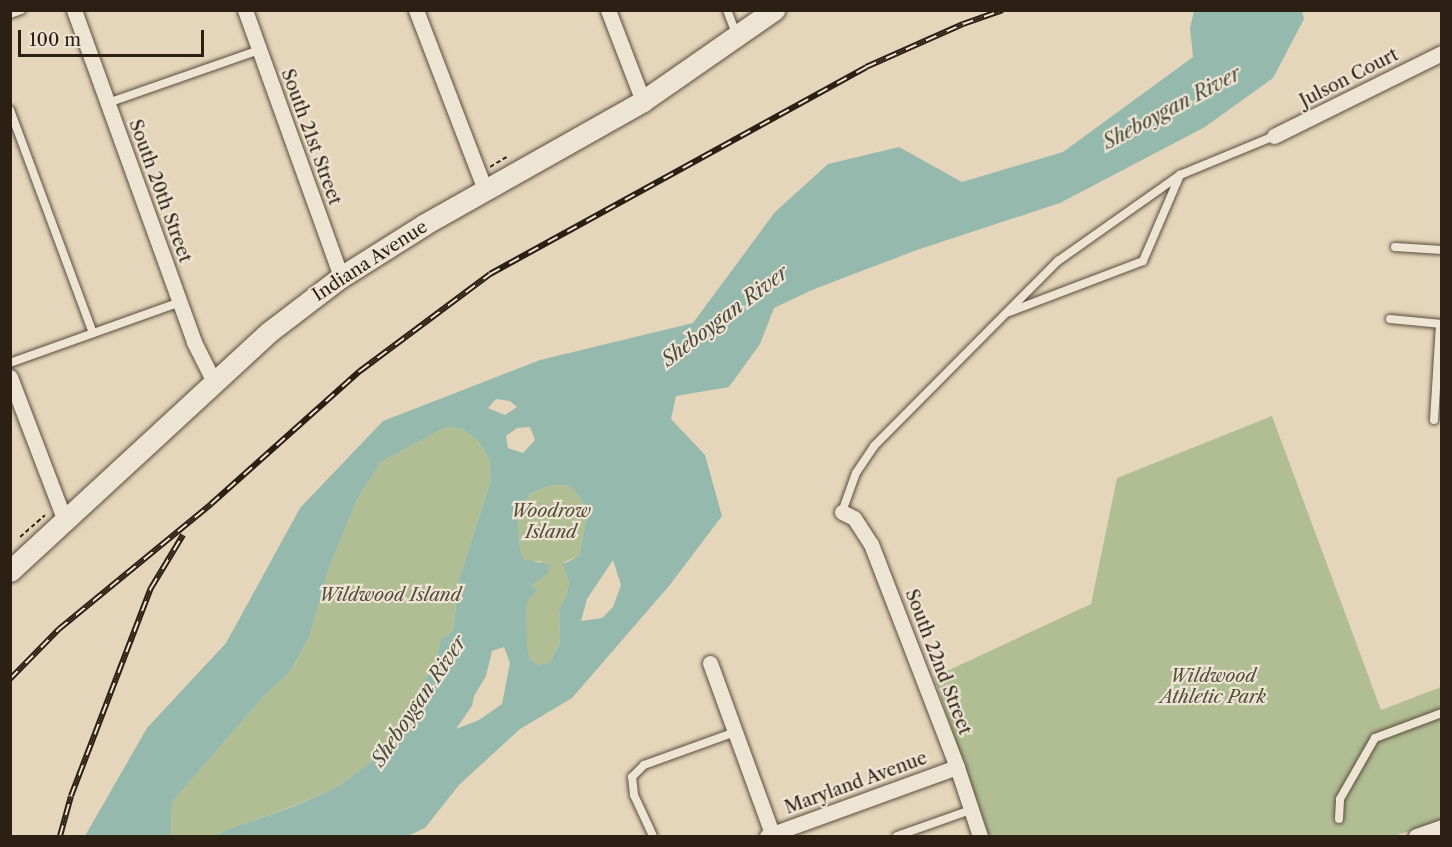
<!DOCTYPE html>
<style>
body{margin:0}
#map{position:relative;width:1452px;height:847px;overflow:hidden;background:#e5d6bb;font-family:"Libre Caslon Text",serif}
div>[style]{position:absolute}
.green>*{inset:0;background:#b1be93}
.water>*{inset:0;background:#96b9ad}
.path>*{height:2px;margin-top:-1px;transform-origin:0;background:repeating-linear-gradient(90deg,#2c1f13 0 4.5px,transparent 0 7.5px)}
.roads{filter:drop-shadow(0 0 2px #5a4d3d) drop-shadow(0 0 2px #5a4d3d)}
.lane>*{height:8px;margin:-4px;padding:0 4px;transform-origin:4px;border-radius:4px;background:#eee4d3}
.street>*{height:15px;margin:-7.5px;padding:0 7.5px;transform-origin:7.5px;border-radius:7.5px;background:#eee4d3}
.secondary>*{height:21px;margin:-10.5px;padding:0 10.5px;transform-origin:10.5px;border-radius:10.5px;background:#eee4d3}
.rail>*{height:6px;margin-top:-3px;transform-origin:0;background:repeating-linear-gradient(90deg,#eee4d3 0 11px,#2c1f13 0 22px);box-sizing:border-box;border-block:2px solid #2c1f13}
span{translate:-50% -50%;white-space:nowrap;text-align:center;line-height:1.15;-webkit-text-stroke:4.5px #eee4d3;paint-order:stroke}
.street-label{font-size:18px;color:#2c1f13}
.park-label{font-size:18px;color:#544f39;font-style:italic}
.water-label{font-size:20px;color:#4c4d41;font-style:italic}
.frame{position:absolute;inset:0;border:12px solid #2c1f13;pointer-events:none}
.scale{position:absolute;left:18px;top:30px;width:186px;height:27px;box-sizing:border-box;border:3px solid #2c1f13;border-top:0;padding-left:8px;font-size:18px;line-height:21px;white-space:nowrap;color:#2c1f13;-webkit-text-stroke:4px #eee4d3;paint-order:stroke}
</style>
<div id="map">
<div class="green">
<div style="clip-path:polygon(1272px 416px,1381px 710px,1441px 687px,1441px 820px,1395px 836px,989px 836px,934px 677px,1091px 604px,1117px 478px)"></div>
<div style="clip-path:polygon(446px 427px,462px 429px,477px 440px,489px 458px,491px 479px,458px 583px,453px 631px,441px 639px,435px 660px,400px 727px,379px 756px,337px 787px,294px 806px,226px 830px,215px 836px,171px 836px,172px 802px,264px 696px,289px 673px,309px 638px,329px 568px,357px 500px,381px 462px)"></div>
<div style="clip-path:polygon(559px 485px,570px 486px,580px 497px,587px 512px,586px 521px,579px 556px,564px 562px,569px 581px,567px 594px,559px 608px,560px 641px,550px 662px,538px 665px,531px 660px,528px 653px,525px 611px,528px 601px,538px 589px,533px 589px,532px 585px,541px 561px,530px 562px,524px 559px,520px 549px,518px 516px,530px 494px,548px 486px)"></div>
</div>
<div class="water">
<div style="clip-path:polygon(evenodd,1194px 11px,1302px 11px,1304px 19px,1273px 78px,1205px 127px,1060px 203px,914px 251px,812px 290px,774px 308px,760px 344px,729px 387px,676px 396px,671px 419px,705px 455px,722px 516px,669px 586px,572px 698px,520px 729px,459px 785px,425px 828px,408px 836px,215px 836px,226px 830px,295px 806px,337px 787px,379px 756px,400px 727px,435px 660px,441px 639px,453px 631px,458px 583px,491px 479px,489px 458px,477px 440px,462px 429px,446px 427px,381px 462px,357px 500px,329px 568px,309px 638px,289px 673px,264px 696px,172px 802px,171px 836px,85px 836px,147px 728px,226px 643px,300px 508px,383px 421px,540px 360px,693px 323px,775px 212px,828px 164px,899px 147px,962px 182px,1063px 152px,1193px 57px,1190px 28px,1194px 11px,496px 399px,510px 401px,517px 407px,505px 415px,488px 408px,496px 399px,1194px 11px,530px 427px,535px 440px,523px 453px,508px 448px,506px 436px,517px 428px,530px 427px,1194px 11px,559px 485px,570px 486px,580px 497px,587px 512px,586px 521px,579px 556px,563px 564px,569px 581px,567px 594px,559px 608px,560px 642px,550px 662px,538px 665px,531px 660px,528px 653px,526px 611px,528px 601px,538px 589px,533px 588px,532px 585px,548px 573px,550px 565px,524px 559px,520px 549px,518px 516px,530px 494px,548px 486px,559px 485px,1194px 11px,613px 560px,621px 585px,613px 607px,602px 618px,581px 621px,587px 599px,613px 560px,1194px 11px,504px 647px,510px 663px,502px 704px,479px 720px,456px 729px,472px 706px,474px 696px,486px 676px,492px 651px,504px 647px)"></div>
</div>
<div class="path">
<div style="left:490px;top:167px;width:21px;rotate:-31deg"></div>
<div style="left:20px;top:537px;width:33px;rotate:-41deg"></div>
</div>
<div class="roads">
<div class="lane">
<div style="left:727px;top:10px;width:26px;rotate:69deg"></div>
<div style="left:10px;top:14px;width:12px;rotate:-20deg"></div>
<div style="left:108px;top:103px;width:160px;rotate:-19.3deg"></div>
<div style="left:10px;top:110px;width:238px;rotate:69.6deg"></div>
<div style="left:1395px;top:247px;width:47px;rotate:3.7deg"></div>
<div style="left:1009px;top:312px;width:143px;rotate:-20.8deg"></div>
<div style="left:1143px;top:261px;width:94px;rotate:-66.7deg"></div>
<div style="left:1390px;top:319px;width:52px;rotate:5.5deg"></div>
<div style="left:10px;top:363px;width:181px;rotate:-19.7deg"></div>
<div style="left:1434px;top:420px;width:96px;rotate:-86.4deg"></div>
<div style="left:842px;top:512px;width:41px;rotate:-70.3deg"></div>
<div style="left:856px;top:473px;width:32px;rotate:-56deg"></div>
<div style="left:874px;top:446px;width:261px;rotate:-45.2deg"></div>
<div style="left:1058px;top:261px;width:149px;rotate:-35.2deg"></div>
<div style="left:1180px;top:175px;width:102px;rotate:-22.5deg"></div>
<div style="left:1339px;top:819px;width:20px;rotate:-87deg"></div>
<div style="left:1340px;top:799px;width:70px;rotate:-60.2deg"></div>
<div style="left:1375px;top:738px;width:72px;rotate:-20.5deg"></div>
<div style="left:653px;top:836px;width:45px;rotate:-114.9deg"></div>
<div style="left:634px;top:795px;width:18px;rotate:-96deg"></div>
<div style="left:632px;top:777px;width:17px;rotate:-45deg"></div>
<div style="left:644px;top:765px;width:97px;rotate:-19.9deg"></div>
<div style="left:897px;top:836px;width:78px;rotate:-19.4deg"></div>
</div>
<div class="street">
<div style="left:74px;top:10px;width:353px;rotate:70.1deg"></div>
<div style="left:194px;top:342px;width:45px;rotate:63.4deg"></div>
<div style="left:245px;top:10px;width:284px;rotate:70.2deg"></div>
<div style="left:416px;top:10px;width:193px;rotate:69deg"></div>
<div style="left:608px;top:10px;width:97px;rotate:69deg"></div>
<div style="left:1274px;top:136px;width:187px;rotate:-26.3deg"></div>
<div style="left:10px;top:377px;width:154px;rotate:69.1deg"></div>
<div style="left:842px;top:512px;width:13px;rotate:27deg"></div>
<div style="left:854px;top:518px;width:31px;rotate:57deg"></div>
<div style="left:871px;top:544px;width:239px;rotate:68.9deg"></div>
<div style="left:957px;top:767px;width:73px;rotate:71.6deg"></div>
<div style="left:710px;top:663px;width:184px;rotate:70deg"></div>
<div style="left:767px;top:836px;width:202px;rotate:-20deg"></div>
<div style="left:1416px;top:836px;width:28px;rotate:-19deg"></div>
</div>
<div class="secondary">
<div style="left:10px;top:571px;width:352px;rotate:-42.7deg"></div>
<div style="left:269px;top:332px;width:91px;rotate:-37.4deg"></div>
<div style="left:341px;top:277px;width:99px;rotate:-32.2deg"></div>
<div style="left:425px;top:224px;width:250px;rotate:-29.4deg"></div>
<div style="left:643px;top:101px;width:160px;rotate:-34.8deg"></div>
</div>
</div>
<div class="rail">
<div style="left:10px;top:679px;width:70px;rotate:-45.6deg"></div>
<div style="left:59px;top:629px;width:197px;rotate:-39.4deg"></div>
<div style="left:211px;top:504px;width:200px;rotate:-41.8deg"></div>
<div style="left:360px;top:371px;width:162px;rotate:-36.7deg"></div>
<div style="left:490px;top:274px;width:429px;rotate:-28.8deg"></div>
<div style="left:866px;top:67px;width:106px;rotate:-23.9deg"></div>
<div style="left:963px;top:24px;width:42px;rotate:-19.3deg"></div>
<div style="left:60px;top:836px;width:41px;rotate:-74.6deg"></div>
<div style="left:71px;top:796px;width:223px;rotate:-69deg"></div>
<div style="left:151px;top:588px;width:62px;rotate:-58.9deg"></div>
</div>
<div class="street-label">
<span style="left:1349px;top:78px;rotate:-27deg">Julson Court</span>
<span style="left:311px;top:137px;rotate:70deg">South 21st Street</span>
<span style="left:160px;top:191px;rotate:70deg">South 20th Street</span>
<span style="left:370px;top:261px;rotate:-33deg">Indiana Avenue</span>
<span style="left:938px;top:662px;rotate:69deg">South 22nd Street</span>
<span style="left:856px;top:783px;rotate:-20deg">Maryland Avenue</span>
</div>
<div class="park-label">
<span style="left:551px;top:522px">Woodrow<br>Island</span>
<span style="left:390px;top:595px">Wildwood Island</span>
<span style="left:1213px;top:687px">Wildwood<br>Athletic Park</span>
</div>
<div class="water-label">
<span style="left:1172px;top:108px;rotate:-28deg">Sheboygan River</span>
<span style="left:725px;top:316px;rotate:-37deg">Sheboygan River</span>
<span style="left:419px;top:701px;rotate:-56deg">Sheboygan River</span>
</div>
<div class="frame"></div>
<div class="scale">100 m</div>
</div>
